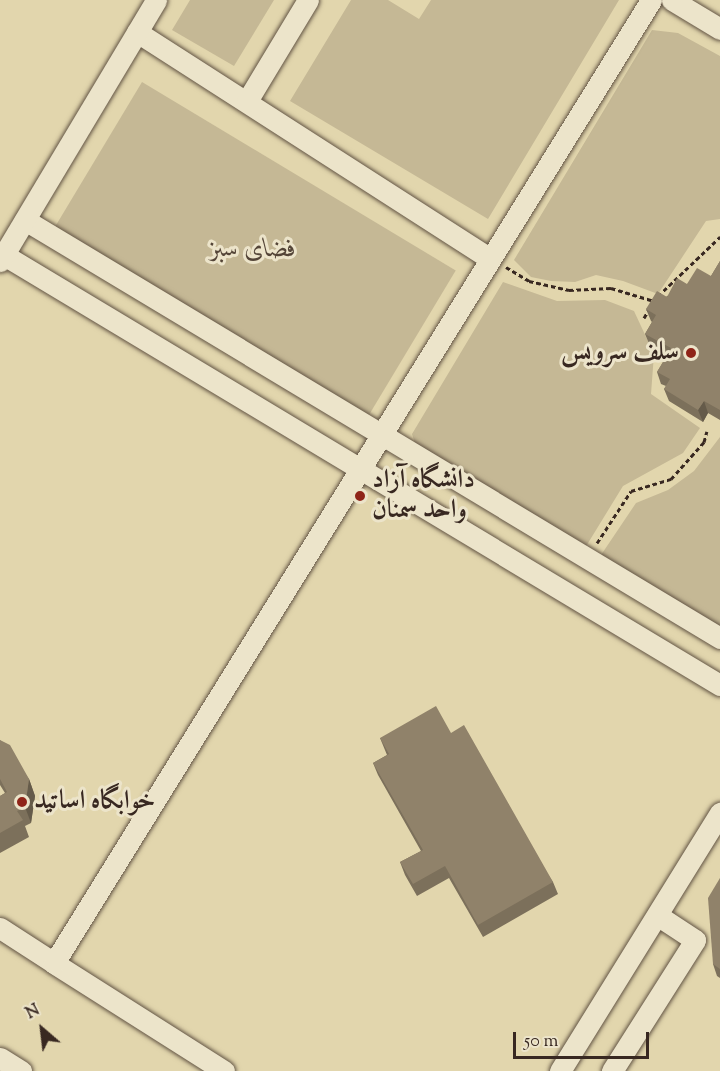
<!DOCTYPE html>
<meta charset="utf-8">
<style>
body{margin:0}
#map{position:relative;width:720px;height:1071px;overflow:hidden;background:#e2d6ad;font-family:"Sorts Mill Goudy",Amiri,serif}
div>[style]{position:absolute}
.green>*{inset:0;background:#c5b895;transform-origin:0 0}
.path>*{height:3px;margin-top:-1.5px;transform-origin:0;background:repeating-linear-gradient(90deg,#382821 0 4.5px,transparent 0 7.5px)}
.roads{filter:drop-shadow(0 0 2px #625444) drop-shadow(0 0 2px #625444)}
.minor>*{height:21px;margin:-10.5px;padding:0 10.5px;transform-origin:10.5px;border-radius:10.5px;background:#ece4ca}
.wall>*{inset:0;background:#7c705b}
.shaded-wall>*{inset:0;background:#655b4a}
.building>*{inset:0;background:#90826a}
.dots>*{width:16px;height:16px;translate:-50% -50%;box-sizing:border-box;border:3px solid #ece4ca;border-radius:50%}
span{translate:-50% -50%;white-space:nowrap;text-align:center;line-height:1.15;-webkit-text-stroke:6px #ece4ca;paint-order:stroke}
.park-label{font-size:26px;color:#544538;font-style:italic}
.poi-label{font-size:26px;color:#382821;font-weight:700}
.right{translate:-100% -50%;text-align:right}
.left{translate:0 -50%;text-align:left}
.north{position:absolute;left:12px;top:999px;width:60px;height:60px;-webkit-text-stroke:4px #ece4ca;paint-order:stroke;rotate:332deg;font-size:16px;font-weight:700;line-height:24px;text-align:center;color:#382821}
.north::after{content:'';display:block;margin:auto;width:21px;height:27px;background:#382821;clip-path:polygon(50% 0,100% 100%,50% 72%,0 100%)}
.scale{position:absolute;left:513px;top:1032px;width:136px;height:27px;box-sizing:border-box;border:3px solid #382821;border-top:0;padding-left:8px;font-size:18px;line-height:21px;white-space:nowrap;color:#382821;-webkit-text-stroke:4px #ece4ca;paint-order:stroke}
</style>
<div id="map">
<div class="green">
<div style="clip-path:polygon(190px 0,274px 0,234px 66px,172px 30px)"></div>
<div style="clip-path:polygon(351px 0,388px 0,419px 19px,431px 0,619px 0,488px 219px,290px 101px)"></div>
<div style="clip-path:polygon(652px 30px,678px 33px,720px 56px,720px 219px,706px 221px,658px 294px,623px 281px,596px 275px,575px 282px,551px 281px,531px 277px,514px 260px)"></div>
<div style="left:142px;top:82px;width:366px;height:172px;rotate:31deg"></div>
<div style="clip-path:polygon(503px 282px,557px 301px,605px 300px,634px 311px,654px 354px,651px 394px,700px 428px,683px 453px,623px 486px,585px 548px,417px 449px,412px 434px)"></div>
<div style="clip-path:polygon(720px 437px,720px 631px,599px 558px,636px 503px,668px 490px,694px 471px)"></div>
</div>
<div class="path">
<div style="left:506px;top:267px;width:27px;rotate:31deg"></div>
<div style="left:529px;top:281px;width:41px;rotate:12.7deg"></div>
<div style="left:569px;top:290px;width:42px;rotate:-2.7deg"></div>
<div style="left:611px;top:288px;width:45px;rotate:16.8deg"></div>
<div style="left:658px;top:296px;width:86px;rotate:-43.6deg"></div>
<div style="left:644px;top:318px;width:10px;rotate:-61deg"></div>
<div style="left:597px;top:543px;width:62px;rotate:-56.8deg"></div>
<div style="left:631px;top:491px;width:42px;rotate:-16.7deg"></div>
<div style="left:671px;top:479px;width:50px;rotate:-48.3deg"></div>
<div style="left:704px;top:442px;width:11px;rotate:-75deg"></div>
</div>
<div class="roads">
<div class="minor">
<div style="left:672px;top:0;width:56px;rotate:31.1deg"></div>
<div style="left:137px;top:32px;width:418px;rotate:32.7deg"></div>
<div style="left:247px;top:101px;width:118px;rotate:-58.9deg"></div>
<div style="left:25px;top:220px;width:811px;rotate:31.02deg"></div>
<div style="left:4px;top:255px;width:835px;rotate:30.99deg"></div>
<div style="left:0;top:261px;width:304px;rotate:-59.1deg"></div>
<div style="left:0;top:928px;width:64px;rotate:32.9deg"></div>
<div style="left:0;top:1058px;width:25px;rotate:32deg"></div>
<div style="left:224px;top:1071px;width:201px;rotate:-147.6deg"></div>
<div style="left:54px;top:963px;width:1133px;rotate:-58.2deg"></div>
<div style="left:560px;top:1071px;width:304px;rotate:-58.2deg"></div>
<div style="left:612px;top:1071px;width:155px;rotate:-57.6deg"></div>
<div style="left:695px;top:940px;width:45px;rotate:-146.7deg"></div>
</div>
</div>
<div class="wall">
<div style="clip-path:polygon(720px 261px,720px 420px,708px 413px,703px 422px,669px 401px,664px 389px,666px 386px,661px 384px,657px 372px,667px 356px,650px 346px,645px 334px,652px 322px,651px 321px,646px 309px,687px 284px,711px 276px)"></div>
<div style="clip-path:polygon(451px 733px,553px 882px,558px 894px,483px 937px,449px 878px,417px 896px,405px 875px,400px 862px,421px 851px,378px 775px,373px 763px,387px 755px,380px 738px)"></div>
<div style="clip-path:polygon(0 740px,29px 779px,35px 796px,31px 823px,25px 826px,29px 837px,0 853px,0 796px,5px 793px,0 785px)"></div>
<div style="clip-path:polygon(720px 878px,720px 978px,717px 976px,713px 964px)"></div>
</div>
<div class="shaded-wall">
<div style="clip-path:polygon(704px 401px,708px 413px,703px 422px,698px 410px)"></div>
<div style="clip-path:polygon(29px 779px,35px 796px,31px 823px,25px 807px)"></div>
</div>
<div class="building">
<div style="clip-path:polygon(720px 261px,720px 410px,704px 401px,698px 410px,664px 389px,670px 379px,657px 372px,671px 348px,645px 334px,656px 315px,646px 309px,657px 291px,667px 297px,677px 278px,687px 284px,697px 268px,711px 276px)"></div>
<div style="clip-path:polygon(436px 706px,451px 733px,464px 725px,553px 882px,478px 925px,445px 866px,413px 884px,400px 862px,423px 850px,373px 763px,389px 754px,380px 738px)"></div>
<div style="clip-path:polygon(0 740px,10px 745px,29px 779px,25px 807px,17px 811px,23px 820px,0 833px,0 796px,7px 792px,0 779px)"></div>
<div style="clip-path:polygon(720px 878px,720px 969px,713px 964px,708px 898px)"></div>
</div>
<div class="dots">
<div style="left:691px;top:353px;background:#8f2418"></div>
<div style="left:360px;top:496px;background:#8f2418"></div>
<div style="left:22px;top:802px;background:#8f2418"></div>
</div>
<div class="park-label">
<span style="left:253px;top:250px">فضای سبز</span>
</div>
<div class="poi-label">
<span class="right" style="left:679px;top:353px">سلف سرویس</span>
<span class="left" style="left:372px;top:496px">دانشگاه آزاد<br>واحد سمنان</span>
<span class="left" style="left:34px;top:802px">خوابگاه اساتید</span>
</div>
<div class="north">N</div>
<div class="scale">50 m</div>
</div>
